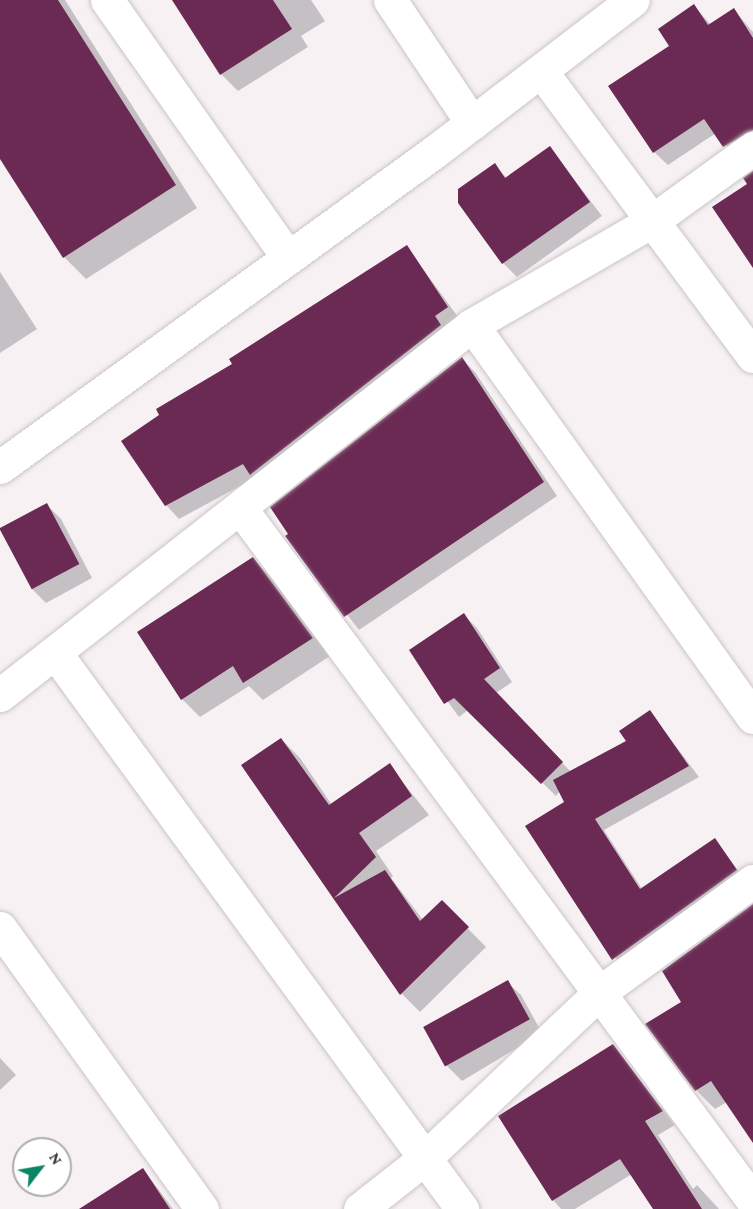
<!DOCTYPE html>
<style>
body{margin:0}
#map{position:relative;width:753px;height:1209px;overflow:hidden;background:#f7f1f4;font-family:"Crimson Pro",serif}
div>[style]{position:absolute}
.shadow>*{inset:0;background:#0003}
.building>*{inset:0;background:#6a2a53;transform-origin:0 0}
.roads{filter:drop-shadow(0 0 2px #cbc5c8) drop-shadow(0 0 2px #cbc5c8)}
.street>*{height:33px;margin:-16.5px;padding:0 16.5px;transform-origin:16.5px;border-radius:16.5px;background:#fff}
.secondary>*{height:33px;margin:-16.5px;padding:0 16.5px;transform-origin:16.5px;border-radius:16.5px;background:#fff}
span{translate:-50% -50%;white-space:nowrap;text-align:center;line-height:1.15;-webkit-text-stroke:6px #fff;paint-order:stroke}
.north{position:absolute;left:12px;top:1137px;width:60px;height:60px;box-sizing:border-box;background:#fff;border:2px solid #aeadad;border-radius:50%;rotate:59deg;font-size:16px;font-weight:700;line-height:24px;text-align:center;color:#343233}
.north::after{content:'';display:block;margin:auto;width:21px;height:27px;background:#0a8464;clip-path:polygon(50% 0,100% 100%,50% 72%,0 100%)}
</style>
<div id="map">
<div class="shadow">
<div style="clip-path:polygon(0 0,65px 0,197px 208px,86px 279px,64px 257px,0 157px)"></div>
<div style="clip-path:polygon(174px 0,311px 0,325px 21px,301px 36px,308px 47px,238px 91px,221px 74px)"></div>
<div style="clip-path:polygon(694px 6px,711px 25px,734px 10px,753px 32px,753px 150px,737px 159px,716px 133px,668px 165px,654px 152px,671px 47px)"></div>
<div style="clip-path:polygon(550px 148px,602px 216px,517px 277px,503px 263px,494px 165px,507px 178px)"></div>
<div style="clip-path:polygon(407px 247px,461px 321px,255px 478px,179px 519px,166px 505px)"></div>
<div style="clip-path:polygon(0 272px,37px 329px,0 353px)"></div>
<div style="clip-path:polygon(462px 359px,475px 372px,557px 496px,359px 630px,287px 537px)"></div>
<div style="clip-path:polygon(47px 505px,61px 519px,92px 578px,46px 603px,32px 589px)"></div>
<div style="clip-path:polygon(253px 559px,271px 577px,330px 656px,263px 700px,249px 686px,200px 717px,182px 699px)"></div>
<div style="clip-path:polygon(464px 615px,477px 628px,512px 682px,496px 693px,571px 772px,628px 741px,650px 712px,699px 777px,604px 830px,642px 889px,715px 840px,746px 881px,624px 970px,527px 826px,566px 802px,560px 791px,556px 796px,468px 710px,459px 717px,411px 651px)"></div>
<div style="clip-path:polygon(281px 739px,300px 758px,332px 805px,389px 765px,429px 815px,376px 851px,393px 876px,391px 878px,423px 920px,442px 902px,486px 947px,420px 1012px,402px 994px,243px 766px)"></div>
<div style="clip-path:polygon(753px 906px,753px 1141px,727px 1102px,715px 1109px,696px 1090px,683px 1002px)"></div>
<div style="clip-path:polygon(507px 982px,521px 995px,542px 1033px,462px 1081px,448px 1067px,426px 1029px)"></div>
<div style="clip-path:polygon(613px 1046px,675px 1125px,658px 1135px,693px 1189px,697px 1185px,719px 1209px,654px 1209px,632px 1174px,575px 1209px,561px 1209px,553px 1200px)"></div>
<div style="clip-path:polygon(0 1058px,16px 1075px,0 1090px)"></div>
<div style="clip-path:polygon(143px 1169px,173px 1209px,103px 1209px)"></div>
</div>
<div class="building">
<div style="clip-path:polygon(0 0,58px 0,176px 185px,63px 258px,0 159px)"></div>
<div style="clip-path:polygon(172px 0,273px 0,292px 29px,220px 75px)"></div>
<div style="clip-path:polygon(694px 4px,708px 25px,734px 8px,753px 38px,753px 130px,723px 147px,704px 119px,653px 153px,608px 86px,669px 46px,658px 29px)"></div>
<div style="clip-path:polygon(550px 146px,590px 202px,502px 264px,458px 203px,458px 189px,495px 163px,505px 178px)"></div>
<div style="clip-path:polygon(753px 171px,753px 268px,712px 207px,747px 184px,743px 178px)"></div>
<div style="clip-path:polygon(407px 245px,448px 307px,435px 316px,441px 325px,250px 475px,243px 464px,165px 506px,121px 441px,159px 415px,156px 409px,232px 364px,229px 359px)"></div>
<div style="clip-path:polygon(462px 357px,544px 482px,344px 617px,285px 536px,288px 534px,270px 507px)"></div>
<div style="left:47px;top:503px;width:69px;height:54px;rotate:62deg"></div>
<div style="clip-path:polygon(253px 557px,313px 638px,243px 683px,233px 666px,181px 700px,137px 632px)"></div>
<div style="clip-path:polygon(464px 613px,500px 668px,484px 679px,563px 762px,541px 784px,454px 698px,444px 704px,409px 650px)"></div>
<div style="clip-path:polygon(650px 710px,689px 766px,595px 819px,640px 889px,715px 838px,737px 870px,612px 960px,525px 826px,564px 802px,553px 780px,626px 741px,619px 731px)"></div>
<div style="clip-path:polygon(281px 738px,329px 805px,390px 763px,412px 796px,359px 833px,376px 857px,334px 898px,385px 870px,420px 921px,442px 900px,469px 927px,400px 995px,241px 765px)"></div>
<div style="clip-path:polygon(753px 904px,753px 1143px,711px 1081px,695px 1091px,645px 1024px,681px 1002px,662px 971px)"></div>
<div style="left:508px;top:980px;width:45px;height:97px;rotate:61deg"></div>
<div style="clip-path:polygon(613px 1044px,663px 1111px,645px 1121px,702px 1209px,653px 1209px,620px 1159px,552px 1201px,498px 1116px)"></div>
<div style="clip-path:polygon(143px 1168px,170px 1209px,79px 1209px)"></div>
</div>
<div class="roads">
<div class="street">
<div style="left:107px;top:0;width:315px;rotate:54.9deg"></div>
<div style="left:390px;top:0;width:148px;rotate:56.3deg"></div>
<div style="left:541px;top:71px;width:355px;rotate:53.4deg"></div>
<div style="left:472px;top:325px;width:482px;rotate:54.4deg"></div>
<div style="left:241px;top:509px;width:861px;rotate:53.5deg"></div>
<div style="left:56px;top:654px;width:688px;rotate:53.81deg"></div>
<div style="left:0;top:695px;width:600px;rotate:-38.09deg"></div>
<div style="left:472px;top:325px;width:208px;rotate:-30deg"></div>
<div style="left:652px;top:221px;width:125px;rotate:-35.9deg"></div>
<div style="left:0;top:928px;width:346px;rotate:54.3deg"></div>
<div style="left:360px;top:1209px;width:83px;rotate:-38.1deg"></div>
<div style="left:425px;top:1158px;width:241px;rotate:-43.5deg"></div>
<div style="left:600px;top:992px;width:189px;rotate:-36deg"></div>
</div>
<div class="secondary">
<div style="left:0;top:467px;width:536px;rotate:-35.97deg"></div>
<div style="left:434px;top:152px;width:250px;rotate:-37.4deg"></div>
</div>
</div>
<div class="north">N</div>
</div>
